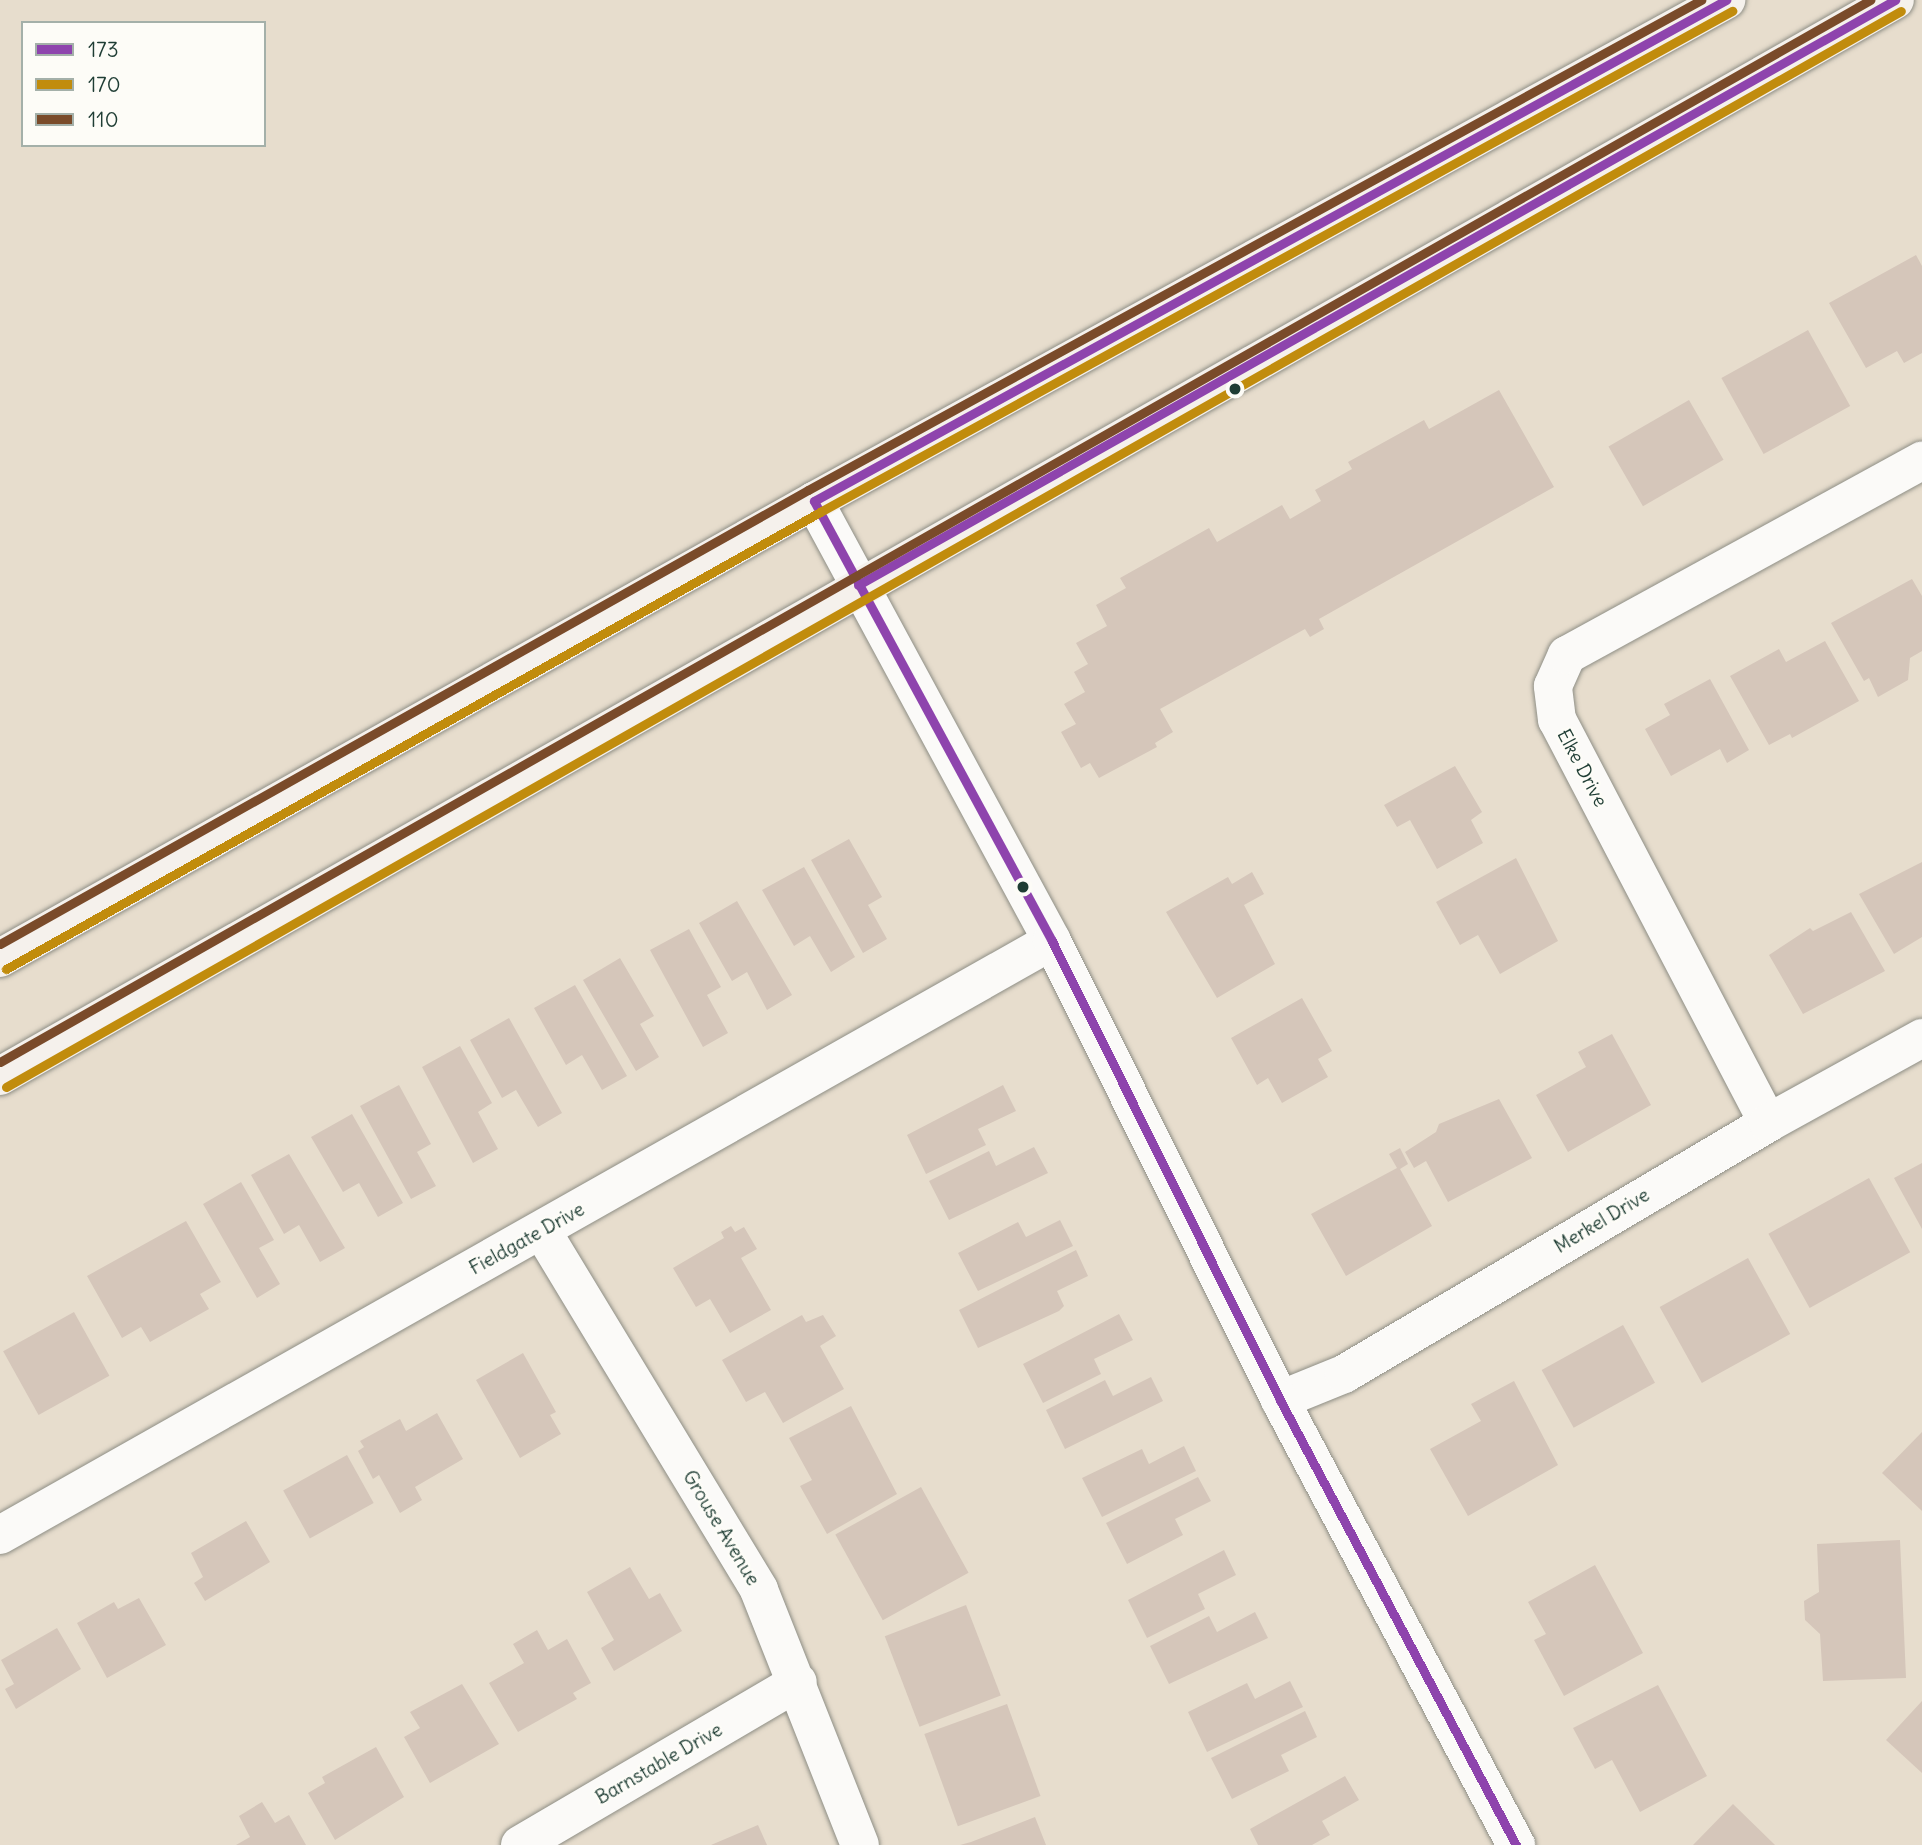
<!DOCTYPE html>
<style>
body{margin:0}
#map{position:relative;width:1922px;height:1845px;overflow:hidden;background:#e7ddcd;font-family:Delius,sans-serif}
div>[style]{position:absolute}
.building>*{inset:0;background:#d5c6ba;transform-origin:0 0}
.roads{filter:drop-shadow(0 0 2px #8e8e85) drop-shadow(0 0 2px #8e8e85)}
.minor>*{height:38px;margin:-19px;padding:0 19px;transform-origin:19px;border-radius:19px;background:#fbfaf8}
.tertiary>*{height:38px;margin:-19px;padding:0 19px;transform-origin:19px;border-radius:19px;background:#fbfaf8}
.secondary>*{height:38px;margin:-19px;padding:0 19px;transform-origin:19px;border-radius:19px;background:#f5f1ec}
.bus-1>*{height:9px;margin:-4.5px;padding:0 4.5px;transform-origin:4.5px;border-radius:4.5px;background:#8e44ad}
.bus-2>*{height:9px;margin:-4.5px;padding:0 4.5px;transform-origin:4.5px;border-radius:4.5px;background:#c18c0d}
.bus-3>*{height:9px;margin:-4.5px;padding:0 4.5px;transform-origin:4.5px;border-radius:4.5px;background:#7a4b2a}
.dots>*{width:19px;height:19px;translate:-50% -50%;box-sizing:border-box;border:4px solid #fdfcf7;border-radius:50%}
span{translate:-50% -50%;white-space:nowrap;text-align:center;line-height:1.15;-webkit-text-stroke:5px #fdfcf7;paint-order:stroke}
.street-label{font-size:19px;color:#1f3d34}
.legend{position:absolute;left:21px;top:21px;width:245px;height:126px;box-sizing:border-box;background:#fdfcf7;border:2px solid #a4b0a9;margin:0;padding:9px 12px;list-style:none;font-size:21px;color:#1f3d34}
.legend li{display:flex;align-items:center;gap:14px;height:35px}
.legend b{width:35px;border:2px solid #a4b0a9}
</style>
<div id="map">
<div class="building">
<div style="clip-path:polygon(1916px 255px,1922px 266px,1922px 353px,1904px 363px,1897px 351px,1866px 368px,1829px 303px)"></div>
<div style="left:1808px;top:330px;width:87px;height:99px;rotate:61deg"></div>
<div style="clip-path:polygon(1499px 390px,1554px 487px,1319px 619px,1324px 629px,1310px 637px,1305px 629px,1160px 709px,1173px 732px,1155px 743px,1157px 747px,1099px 778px,1090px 763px,1081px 768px,1061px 732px,1076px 724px,1064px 704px,1085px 692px,1074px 672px,1088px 664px,1076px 643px,1107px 626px,1096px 605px,1126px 588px,1120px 578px,1209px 528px,1217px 542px,1282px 505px,1290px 519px,1321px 501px,1315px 490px,1352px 469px,1348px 462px,1424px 420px,1429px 429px)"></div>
<div style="left:1689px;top:400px;width:69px;height:93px;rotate:60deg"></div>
<div style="clip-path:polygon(1912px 579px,1922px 596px,1922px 651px,1910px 658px,1908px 680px,1878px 697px,1869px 678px,1864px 681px,1831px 623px)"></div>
<div style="clip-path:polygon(1825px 641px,1859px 701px,1792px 738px,1790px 734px,1769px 745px,1730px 676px,1779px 649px,1786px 662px)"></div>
<div style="clip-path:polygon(1710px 679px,1749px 750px,1727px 763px,1720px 749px,1671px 776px,1645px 729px,1670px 715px,1664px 704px)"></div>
<div style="clip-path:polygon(1455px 766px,1482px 812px,1471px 820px,1483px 843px,1437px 869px,1410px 820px,1397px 827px,1384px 805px)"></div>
<div style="clip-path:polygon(849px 839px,882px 897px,868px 905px,887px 939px,863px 953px,811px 860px)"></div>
<div style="clip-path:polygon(1516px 858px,1558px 941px,1500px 974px,1478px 935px,1460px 945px,1436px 902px)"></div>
<div style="clip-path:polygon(1922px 862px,1922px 937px,1894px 954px,1859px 894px)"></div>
<div style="clip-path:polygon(804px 867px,855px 957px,831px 972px,810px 936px,794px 946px,762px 890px)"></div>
<div style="clip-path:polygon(1252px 872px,1264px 894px,1244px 905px,1275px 964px,1217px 998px,1166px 912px,1228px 877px,1232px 884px)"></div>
<div style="clip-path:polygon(737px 901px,792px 995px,767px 1010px,747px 972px,732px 981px,699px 923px)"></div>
<div style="clip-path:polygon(1851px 912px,1885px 971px,1803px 1014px,1769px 955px,1810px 928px,1813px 931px)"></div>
<div style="clip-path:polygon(689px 929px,721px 987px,707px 995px,728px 1033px,703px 1047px,650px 950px)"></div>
<div style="clip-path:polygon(620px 958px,654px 1016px,640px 1024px,659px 1057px,636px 1071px,583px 980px)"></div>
<div style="clip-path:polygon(575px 985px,627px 1076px,602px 1090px,582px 1055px,566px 1065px,534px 1008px)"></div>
<div style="clip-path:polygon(1302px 998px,1332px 1051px,1318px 1059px,1328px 1077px,1282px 1103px,1268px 1078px,1257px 1085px,1231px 1038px)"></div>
<div style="clip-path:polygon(509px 1018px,562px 1113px,538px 1127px,516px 1090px,502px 1098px,470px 1040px)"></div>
<div style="clip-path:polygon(1612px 1034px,1651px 1105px,1568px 1152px,1536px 1095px,1586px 1067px,1578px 1052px)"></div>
<div style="clip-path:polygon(460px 1046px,492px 1103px,478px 1112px,498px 1149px,473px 1163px,422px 1067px)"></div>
<div style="clip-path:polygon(399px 1085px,431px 1144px,417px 1152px,436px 1186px,411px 1199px,360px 1106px)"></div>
<div style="clip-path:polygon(1003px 1085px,1016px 1111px,978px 1129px,986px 1145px,926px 1174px,907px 1135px)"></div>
<div style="clip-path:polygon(1499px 1099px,1532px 1158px,1448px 1202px,1426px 1161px,1414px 1168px,1405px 1152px,1436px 1132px,1439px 1124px)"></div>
<div style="clip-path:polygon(352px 1114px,403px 1203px,378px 1217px,359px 1183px,343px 1192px,311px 1137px)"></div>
<div style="clip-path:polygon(1034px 1147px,1048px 1173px,949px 1220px,929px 1181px,989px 1151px,996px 1166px)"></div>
<div style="clip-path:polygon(1400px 1148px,1408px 1164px,1400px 1169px,1432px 1226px,1346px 1276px,1311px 1214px,1397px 1168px,1389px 1154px)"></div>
<div style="clip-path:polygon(289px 1154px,345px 1248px,320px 1262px,299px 1225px,284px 1234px,251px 1175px)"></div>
<div style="clip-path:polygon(1922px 1163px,1922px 1229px,1894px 1178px)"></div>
<div style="left:1869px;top:1178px;width:85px;height:115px;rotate:61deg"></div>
<div style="clip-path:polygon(241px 1182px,274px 1240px,259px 1248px,280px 1284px,257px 1298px,203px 1204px)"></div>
<div style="clip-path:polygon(1060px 1220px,1073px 1246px,978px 1291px,958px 1253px,1018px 1222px,1026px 1237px)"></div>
<div style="clip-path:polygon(186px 1221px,221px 1282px,200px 1294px,209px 1309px,150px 1342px,141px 1327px,122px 1338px,87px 1276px)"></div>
<div style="clip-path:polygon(731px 1226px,735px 1232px,744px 1227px,757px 1249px,741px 1258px,771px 1310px,730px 1333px,710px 1299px,696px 1307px,673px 1268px,724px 1238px,721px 1232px)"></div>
<div style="clip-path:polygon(1076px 1250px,1088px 1276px,1057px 1291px,1064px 1306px,1059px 1311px,978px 1348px,959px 1310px)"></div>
<div style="left:1748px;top:1258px;width:87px;height:101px;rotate:61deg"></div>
<div style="left:74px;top:1312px;width:73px;height:81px;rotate:61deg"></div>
<div style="clip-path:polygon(1119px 1314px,1133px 1340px,1094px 1359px,1101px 1374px,1043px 1403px,1023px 1364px)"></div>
<div style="clip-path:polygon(802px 1315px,806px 1322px,823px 1315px,836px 1336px,820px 1346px,844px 1389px,783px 1423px,765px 1392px,746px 1402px,722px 1360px)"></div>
<div style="left:1623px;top:1325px;width:66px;height:93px;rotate:61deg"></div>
<div style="clip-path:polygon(523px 1353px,556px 1412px,550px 1415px,561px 1434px,520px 1458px,476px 1380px)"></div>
<div style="clip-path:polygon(1151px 1377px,1163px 1401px,1065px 1449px,1046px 1410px,1105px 1380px,1113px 1396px)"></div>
<div style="clip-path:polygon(1514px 1381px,1558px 1465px,1468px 1516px,1430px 1449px,1481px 1421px,1471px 1404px)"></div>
<div style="clip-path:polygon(851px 1406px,897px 1494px,827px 1534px,800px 1486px,812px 1480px,789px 1438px)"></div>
<div style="clip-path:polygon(437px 1413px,463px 1459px,415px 1487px,422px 1500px,400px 1513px,379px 1475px,373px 1479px,358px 1451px,364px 1447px,360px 1441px,400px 1419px,406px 1431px)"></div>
<div style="clip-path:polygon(1922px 1432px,1922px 1511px,1882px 1473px)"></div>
<div style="clip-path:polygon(1184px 1446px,1196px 1471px,1102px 1517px,1082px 1478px,1142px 1449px,1149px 1464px)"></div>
<div style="left:347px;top:1455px;width:55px;height:73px;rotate:61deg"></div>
<div style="clip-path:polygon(1198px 1477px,1211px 1501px,1175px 1519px,1183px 1535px,1127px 1564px,1106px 1523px)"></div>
<div style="left:921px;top:1487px;width:98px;height:98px;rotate:61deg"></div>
<div style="clip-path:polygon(246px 1521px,270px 1562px,205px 1601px,194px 1583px,203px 1577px,191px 1553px)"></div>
<div style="clip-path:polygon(1900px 1540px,1906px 1678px,1823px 1681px,1820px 1634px,1805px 1620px,1804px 1601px,1819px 1592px,1817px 1544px)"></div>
<div style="clip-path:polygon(1224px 1550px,1236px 1575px,1198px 1594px,1205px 1609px,1147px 1638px,1128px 1600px)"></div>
<div style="clip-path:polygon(1595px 1565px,1643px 1653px,1564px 1696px,1534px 1640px,1546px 1634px,1528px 1602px)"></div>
<div style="clip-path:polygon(630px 1567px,649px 1599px,660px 1593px,682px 1631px,614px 1671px,601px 1648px,614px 1640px,587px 1592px)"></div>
<div style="clip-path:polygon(139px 1598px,166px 1645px,107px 1678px,77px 1623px,114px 1602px,118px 1609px)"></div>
<div style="left:966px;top:1605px;width:97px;height:87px;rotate:69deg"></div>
<div style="clip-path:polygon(1255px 1612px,1268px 1638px,1169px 1684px,1150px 1646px,1209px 1616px,1217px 1632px)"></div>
<div style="clip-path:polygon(57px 1628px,81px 1669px,16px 1709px,5px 1689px,14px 1684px,1px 1660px)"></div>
<div style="clip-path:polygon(537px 1630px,548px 1650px,567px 1639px,591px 1683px,573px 1693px,577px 1699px,518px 1732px,489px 1683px,524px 1663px,513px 1644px)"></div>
<div style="clip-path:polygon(1290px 1681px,1303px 1707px,1207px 1752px,1188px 1712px,1247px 1683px,1255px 1699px)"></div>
<div style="clip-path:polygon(462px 1684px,499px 1744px,430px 1783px,404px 1737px,420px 1728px,410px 1712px)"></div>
<div style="clip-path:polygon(1658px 1685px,1707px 1776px,1640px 1812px,1612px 1760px,1595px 1769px,1573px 1728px)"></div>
<div style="clip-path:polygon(1922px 1701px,1922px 1773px,1886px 1740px)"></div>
<div style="left:1007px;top:1704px;width:98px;height:88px;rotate:70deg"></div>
<div style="clip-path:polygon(1305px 1711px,1317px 1737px,1281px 1755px,1289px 1771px,1232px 1799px,1211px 1758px)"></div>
<div style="clip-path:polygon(376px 1747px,404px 1797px,335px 1840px,308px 1793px,325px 1783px,322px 1777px)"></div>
<div style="clip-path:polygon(1345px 1776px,1359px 1800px,1322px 1821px,1330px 1835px,1312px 1845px,1258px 1845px,1250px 1829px)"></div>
<div style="clip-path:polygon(262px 1802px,275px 1823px,289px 1815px,306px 1845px,236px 1845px,250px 1837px,239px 1816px)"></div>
<div style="clip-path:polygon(1733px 1804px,1775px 1845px,1693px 1845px)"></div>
<div style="clip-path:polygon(1035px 1817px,1046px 1845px,960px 1845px,971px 1842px)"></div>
<div style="clip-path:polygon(758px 1825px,767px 1845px,711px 1845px)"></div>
</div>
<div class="roads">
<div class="minor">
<div style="left:1768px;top:1123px;width:455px;rotate:-117.6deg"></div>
<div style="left:1557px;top:720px;width:34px;rotate:-97deg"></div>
<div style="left:1553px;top:686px;width:34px;rotate:-66deg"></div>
<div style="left:1567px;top:655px;width:405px;rotate:-28.7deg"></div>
<div style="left:542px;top:1231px;width:419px;rotate:58.8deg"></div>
<div style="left:759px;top:1590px;width:274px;rotate:68.4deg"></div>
<div style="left:1280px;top:1400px;width:69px;rotate:-22.1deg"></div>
<div style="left:1344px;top:1374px;width:493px;rotate:-30.6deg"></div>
<div style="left:1768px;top:1123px;width:176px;rotate:-28.9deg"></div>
<div style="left:0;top:1535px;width:1208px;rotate:-29.45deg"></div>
<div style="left:520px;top:1845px;width:322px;rotate:-30.4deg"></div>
</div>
<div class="tertiary">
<div style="left:814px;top:501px;width:500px;rotate:61.59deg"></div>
<div style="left:1052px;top:941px;width:513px;rotate:63.58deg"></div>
<div style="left:1280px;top:1400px;width:504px;rotate:62.06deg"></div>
</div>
<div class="secondary">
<div style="left:0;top:958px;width:934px;rotate:-29.31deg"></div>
<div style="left:814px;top:501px;width:1041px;rotate:-28.78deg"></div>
<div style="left:0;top:1076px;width:2179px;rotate:-29.59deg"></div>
</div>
</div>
<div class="bus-1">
<div style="left:814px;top:501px;width:500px;rotate:61.59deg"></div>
<div style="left:1052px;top:941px;width:513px;rotate:63.58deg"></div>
<div style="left:1280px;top:1400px;width:504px;rotate:62.06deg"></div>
<div style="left:814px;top:501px;width:1041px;rotate:-28.78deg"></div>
<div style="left:858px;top:585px;width:1191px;rotate:-29.43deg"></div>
</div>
<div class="bus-2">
<div style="left:6px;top:969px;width:934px;rotate:-29.31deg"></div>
<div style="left:820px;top:512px;width:1041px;rotate:-28.78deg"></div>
<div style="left:6px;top:1087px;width:2179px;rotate:-29.59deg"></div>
</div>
<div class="bus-3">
<div style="left:0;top:944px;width:927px;rotate:-29.33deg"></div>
<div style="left:808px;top:490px;width:1019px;rotate:-28.75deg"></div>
<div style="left:0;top:1062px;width:2151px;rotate:-29.59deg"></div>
</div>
<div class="dots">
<div style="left:1235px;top:389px;background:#1f3d34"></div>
<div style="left:1023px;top:887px;background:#1f3d34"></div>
</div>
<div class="street-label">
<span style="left:1582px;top:768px;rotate:62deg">Elke Drive</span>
<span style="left:1602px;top:1221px;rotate:-31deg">Merkel Drive</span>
<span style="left:527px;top:1239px;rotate:-29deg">Fieldgate Drive</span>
<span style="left:721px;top:1528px;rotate:59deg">Grouse Avenue</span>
<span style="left:659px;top:1764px;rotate:-30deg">Barnstable Drive</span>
</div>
<ul class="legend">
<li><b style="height:9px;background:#8e44ad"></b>173</li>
<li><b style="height:9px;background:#c18c0d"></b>170</li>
<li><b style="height:9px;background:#7a4b2a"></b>110</li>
</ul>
</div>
